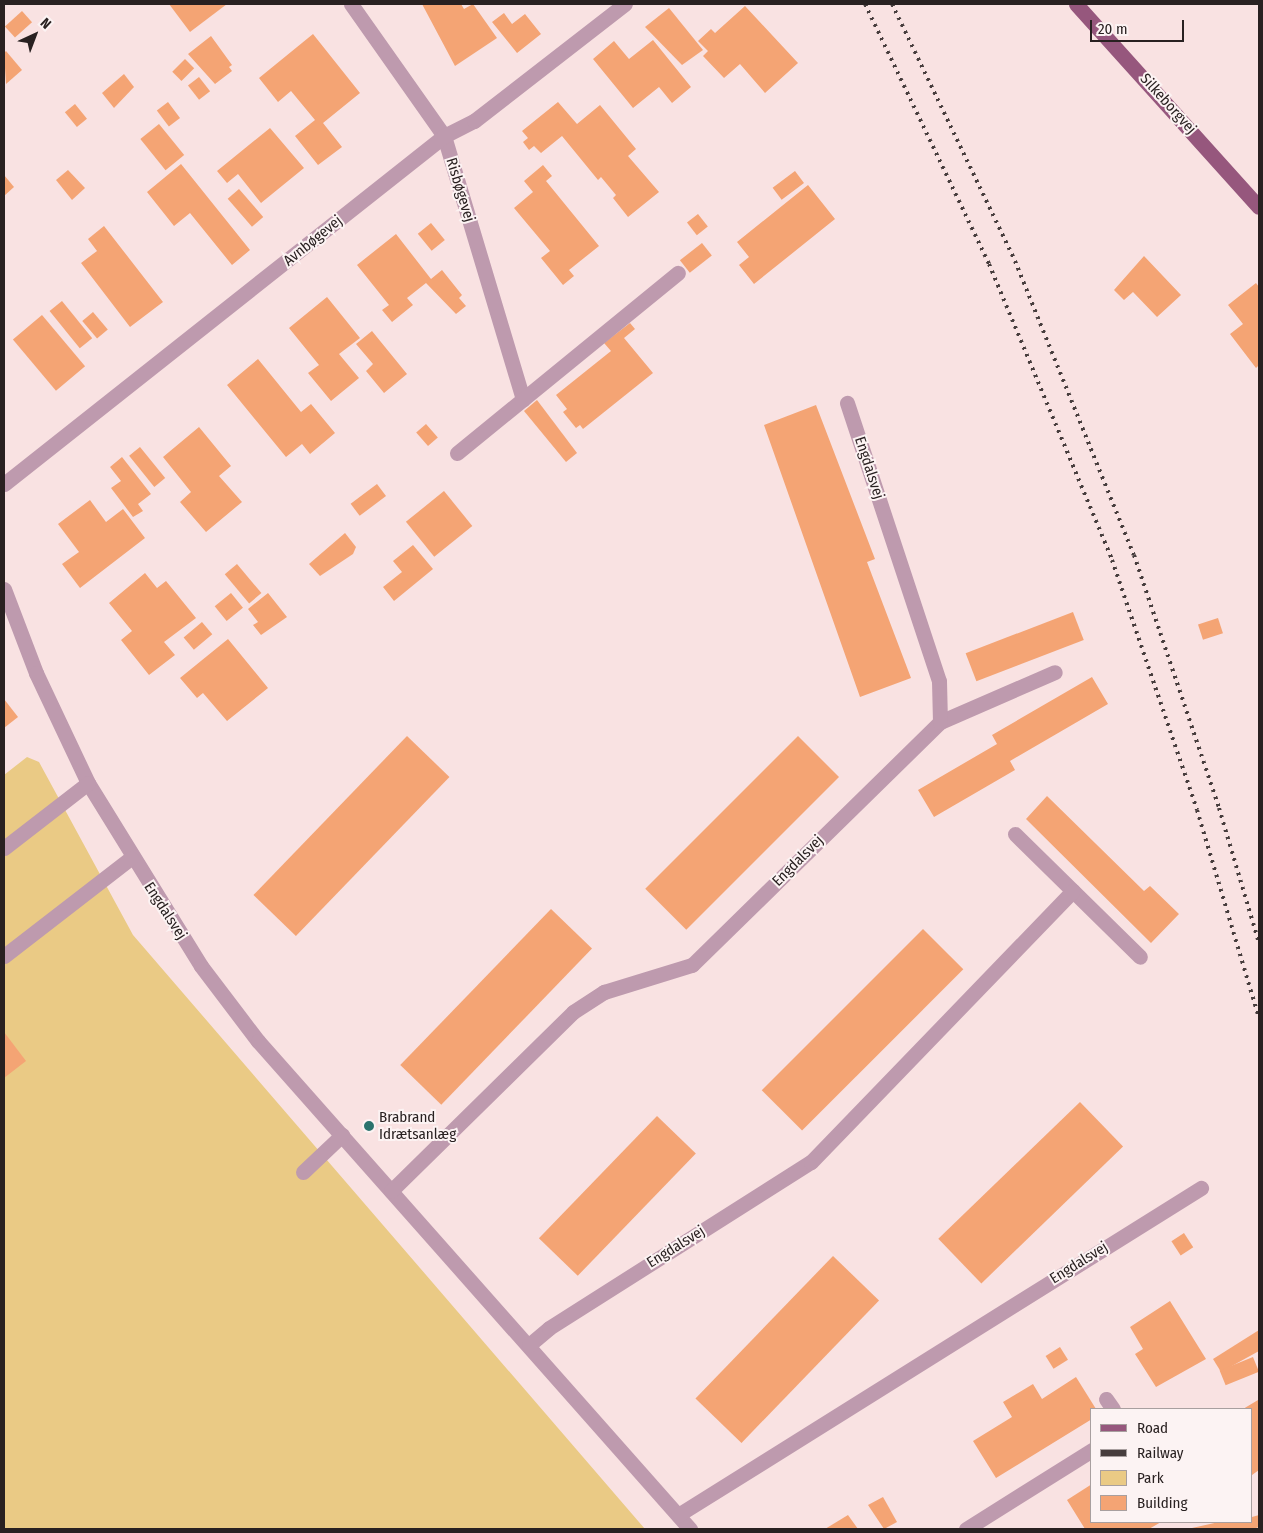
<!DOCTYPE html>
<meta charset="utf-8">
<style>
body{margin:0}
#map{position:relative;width:1263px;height:1533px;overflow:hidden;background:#f9e2e2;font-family:"Fira Sans Condensed",sans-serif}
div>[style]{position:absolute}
.green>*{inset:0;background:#eaca85}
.building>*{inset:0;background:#f4a474;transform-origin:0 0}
.minor>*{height:15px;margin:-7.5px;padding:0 7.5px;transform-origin:7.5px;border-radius:7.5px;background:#be9aae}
.major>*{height:15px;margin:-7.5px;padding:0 7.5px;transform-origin:7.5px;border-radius:7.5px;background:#96577d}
.rail>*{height:4px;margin-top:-2px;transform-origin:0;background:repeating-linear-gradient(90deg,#473d3d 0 2.5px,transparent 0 7.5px)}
.dots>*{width:14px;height:14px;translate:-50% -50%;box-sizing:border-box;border:2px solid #fcf3f3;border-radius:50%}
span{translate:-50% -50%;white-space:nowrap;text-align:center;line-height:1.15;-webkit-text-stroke:4px #fcf3f3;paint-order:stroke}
.street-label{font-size:15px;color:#292121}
.poi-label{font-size:15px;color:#292121}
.left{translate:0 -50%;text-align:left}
.frame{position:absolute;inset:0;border:5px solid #292121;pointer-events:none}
.legend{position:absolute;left:1090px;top:1408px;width:162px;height:115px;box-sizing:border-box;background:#fcf3f3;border:1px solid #a89f9f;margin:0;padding:6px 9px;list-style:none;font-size:15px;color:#292121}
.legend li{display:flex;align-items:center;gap:10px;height:25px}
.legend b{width:25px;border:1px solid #a89f9f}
.north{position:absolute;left:10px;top:10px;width:50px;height:50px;-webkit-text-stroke:4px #fcf3f3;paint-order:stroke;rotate:43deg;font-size:14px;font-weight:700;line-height:20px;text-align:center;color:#292121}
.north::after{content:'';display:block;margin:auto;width:18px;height:22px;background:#292121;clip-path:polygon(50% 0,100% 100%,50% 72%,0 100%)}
.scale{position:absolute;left:1090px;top:20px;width:94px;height:22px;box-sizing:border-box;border:2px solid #292121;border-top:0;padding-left:6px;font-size:15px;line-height:18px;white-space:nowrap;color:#292121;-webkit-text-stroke:4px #fcf3f3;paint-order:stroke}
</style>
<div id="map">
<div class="green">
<div style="clip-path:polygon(27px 757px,39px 762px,133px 935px,645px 1529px,4px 1529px,4px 775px)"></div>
</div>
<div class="building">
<div style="clip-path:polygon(169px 4px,227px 4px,190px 32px)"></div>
<div style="clip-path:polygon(422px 4px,461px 4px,464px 9px,473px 4px,497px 38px,455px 66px)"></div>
<div style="clip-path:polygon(745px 6px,798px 63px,765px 93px,740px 64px,724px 78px,703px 56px,708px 51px,698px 41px,711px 29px,715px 33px)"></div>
<div style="clip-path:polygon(669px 8px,703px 50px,682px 65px,645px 27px)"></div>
<div style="left:22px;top:11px;width:15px;height:23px;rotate:48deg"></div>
<div style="clip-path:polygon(504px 13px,512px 24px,525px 14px,541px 34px,517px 53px,492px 22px)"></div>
<div style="clip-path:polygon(313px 34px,360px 93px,323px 123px,342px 147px,318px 165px,295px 136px,315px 120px,291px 91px,278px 102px,259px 78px)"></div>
<div style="clip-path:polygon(211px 36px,232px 65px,229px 67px,232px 71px,215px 84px,188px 54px)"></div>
<div style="clip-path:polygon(653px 40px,691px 87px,672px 103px,659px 87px,633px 108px,593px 59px,614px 41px,629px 59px)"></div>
<div style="clip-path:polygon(6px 51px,22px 70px,6px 84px,4px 53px)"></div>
<div style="left:185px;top:59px;width:13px;height:18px;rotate:45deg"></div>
<div style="clip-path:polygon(124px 74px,134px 87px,114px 108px,102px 93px)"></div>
<div style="left:199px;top:77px;width:18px;height:14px;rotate:52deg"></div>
<div style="left:168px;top:102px;width:20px;height:14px;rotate:53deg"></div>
<div style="clip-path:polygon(558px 102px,577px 124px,600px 105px,636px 149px,628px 156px,659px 192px,628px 217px,613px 198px,616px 195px,601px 177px,598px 180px,562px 136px,541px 153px,534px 146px,529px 150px,523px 142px,528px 138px,522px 131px)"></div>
<div style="left:75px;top:104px;width:19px;height:13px;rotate:51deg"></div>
<div style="left:159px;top:124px;width:40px;height:24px;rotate:51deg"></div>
<div style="clip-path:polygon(270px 128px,304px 168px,261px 203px,238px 174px,227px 183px,217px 171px)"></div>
<div style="clip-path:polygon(181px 164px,250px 250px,232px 265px,190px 213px,174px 226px,147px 192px)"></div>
<div style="clip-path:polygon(543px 165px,552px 176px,546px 181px,599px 246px,569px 270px,574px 276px,563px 285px,541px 258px,550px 251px,514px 208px,533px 192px,524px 181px)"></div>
<div style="clip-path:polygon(68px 170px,85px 188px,72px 200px,56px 180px)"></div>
<div style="left:795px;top:171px;width:15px;height:28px;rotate:53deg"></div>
<div style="clip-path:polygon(4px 175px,14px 187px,4px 196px)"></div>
<div style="clip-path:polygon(808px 185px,835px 219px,754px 284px,739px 265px,749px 257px,737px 242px)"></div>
<div style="left:239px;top:189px;width:37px;height:15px;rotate:49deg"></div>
<div style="left:698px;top:214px;width:16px;height:14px;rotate:52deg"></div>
<div style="left:431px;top:223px;width:22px;height:17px;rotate:51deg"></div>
<div style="clip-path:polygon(104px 226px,163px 302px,130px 327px,81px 263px,97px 251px,88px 239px)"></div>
<div style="clip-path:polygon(396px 234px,431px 279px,442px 270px,462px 295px,459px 298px,466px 306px,456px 314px,426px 283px,407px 298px,413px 305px,392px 322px,382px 310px,389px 305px,357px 265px)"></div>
<div style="left:702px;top:243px;width:16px;height:28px;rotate:52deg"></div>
<div style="clip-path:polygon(1144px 256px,1181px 295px,1157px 317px,1133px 292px,1124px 300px,1114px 290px)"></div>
<div style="clip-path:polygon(1256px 283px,1259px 287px,1259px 365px,1256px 368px,1230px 334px,1243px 324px,1228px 305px)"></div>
<div style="clip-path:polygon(327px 297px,360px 338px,339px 354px,359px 378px,331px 401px,308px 373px,319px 365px,289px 328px)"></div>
<div style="left:62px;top:301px;width:48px;height:16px;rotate:51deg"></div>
<div style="left:93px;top:312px;width:23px;height:14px;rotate:50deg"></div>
<div style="left:42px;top:315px;width:67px;height:38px;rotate:50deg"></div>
<div style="clip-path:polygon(630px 323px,635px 329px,624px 338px,653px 373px,583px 429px,580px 425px,576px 428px,563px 412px,567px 409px,556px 395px,611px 351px,604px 343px)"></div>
<div style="clip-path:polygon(372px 331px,407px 374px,384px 393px,366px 371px,373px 364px,356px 344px)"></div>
<div style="clip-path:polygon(258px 359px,301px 412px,311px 404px,335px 433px,310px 454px,302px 444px,286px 457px,227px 385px)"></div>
<div style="clip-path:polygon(537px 400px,577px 453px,566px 462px,524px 411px)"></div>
<div style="clip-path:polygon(816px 405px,875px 559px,867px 562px,911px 678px,860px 697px,764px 425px)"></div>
<div style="left:426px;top:424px;width:18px;height:13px;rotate:49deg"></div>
<div style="clip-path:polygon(199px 427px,231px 466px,219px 476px,242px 502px,206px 532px,180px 502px,191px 492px,163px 457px)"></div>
<div style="left:140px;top:447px;width:40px;height:14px;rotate:51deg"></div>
<div style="clip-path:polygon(122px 457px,151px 494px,138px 504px,143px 511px,133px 517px,111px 488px,121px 481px,110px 467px)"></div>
<div style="left:377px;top:484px;width:15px;height:33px;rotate:53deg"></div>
<div style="left:444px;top:491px;width:45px;height:49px;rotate:51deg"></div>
<div style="clip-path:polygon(90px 500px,106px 522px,123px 509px,145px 538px,80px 588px,62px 564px,79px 552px,58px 524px)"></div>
<div style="clip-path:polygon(345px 533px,356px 547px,353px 554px,320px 576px,309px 564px)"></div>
<div style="clip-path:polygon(413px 545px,433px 569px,394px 601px,383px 587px,402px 572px,393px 561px)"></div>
<div style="left:237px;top:564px;width:38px;height:16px;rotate:50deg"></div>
<div style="clip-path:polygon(145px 573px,157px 588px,166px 581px,196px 618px,164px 642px,175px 655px,149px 675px,121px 640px,132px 631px,109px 603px)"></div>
<div style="left:231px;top:593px;width:19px;height:21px;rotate:51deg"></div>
<div style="clip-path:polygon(268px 593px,287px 617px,261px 635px,253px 625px,258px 622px,248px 609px)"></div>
<div style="left:1073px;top:612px;width:30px;height:115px;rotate:69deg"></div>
<div style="left:1218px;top:618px;width:16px;height:21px;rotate:72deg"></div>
<div style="left:202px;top:622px;width:16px;height:24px;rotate:50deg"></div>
<div style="clip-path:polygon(228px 639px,268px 688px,227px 721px,203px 693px,197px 698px,180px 678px)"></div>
<div style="clip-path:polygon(1092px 677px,1108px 704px,1010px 761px,1015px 770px,934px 817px,918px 790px,997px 744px,992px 735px)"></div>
<div style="clip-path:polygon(4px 699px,18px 717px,4px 728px)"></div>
<div style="left:407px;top:736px;width:59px;height:221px;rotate:44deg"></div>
<div style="left:798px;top:736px;width:58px;height:216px;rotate:45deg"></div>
<div style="clip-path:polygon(1047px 796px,1144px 891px,1150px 886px,1179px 914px,1151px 943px,1026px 819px)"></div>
<div style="left:551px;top:909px;width:57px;height:217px;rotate:44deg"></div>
<div style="left:923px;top:929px;width:57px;height:228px;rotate:45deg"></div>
<div style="clip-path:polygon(4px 1032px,26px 1061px,4px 1078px)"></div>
<div style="left:1080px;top:1102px;width:62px;height:197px;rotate:46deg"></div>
<div style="left:657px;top:1116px;width:54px;height:170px;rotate:44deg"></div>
<div style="left:1184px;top:1233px;width:17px;height:15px;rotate:57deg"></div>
<div style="left:833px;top:1256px;width:64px;height:198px;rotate:44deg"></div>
<div style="clip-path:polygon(1170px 1301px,1206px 1359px,1156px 1387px,1135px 1354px,1143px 1349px,1130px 1327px)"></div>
<div style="clip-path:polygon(1259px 1330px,1259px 1351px,1221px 1372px,1213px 1359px)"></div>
<div style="left:1060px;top:1347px;width:15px;height:17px;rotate:58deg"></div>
<div style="left:1253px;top:1357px;width:16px;height:36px;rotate:68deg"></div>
<div style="clip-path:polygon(1076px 1377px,1096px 1409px,1092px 1409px,1092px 1419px,996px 1478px,973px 1441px,1012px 1417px,1003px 1402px,1033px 1384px,1042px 1399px)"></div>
<div style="clip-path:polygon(1258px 1400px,1259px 1470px,1252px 1475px,1252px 1409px,1243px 1409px)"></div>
<div style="clip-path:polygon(1092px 1484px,1092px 1522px,1161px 1522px,1149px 1529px,1085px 1529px,1067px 1500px)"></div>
<div style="clip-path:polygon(883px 1497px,897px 1522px,884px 1529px,868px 1505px)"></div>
<div style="clip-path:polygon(848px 1515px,858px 1529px,825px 1529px)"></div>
<div style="clip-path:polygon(1259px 1515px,1259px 1527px,1253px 1529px,1192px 1528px,1219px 1522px,1252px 1522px,1252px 1517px)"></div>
</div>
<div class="minor">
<div style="left:351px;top:4px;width:161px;rotate:54.8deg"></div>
<div style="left:444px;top:136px;width:275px;rotate:73.3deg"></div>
<div style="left:457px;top:453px;width:285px;rotate:-39.2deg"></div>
<div style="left:4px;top:484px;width:561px;rotate:-38.34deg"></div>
<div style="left:444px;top:136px;width:34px;rotate:-27deg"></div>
<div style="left:474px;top:121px;width:191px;rotate:-37.8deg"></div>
<div style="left:4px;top:589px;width:90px;rotate:69.1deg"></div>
<div style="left:36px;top:673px;width:122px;rotate:64.7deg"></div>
<div style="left:88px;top:783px;width:215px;rotate:58.3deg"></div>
<div style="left:201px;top:966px;width:94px;rotate:52.8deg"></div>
<div style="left:258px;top:1041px;width:652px;rotate:48.48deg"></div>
<div style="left:940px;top:722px;width:125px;rotate:-23.5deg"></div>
<div style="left:1015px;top:834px;width:175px;rotate:44.5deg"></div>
<div style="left:4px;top:848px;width:106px;rotate:-37.7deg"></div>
<div style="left:4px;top:956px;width:160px;rotate:-37.7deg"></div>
<div style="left:303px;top:1172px;width:54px;rotate:-43.5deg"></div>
<div style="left:391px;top:1191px;width:255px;rotate:-44.5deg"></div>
<div style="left:573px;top:1012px;width:37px;rotate:-33deg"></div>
<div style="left:604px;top:992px;width:92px;rotate:-17.1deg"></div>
<div style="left:692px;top:965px;width:347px;rotate:-44.4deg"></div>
<div style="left:940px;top:722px;width:41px;rotate:-91.4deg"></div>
<div style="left:939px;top:681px;width:293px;rotate:-108.3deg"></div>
<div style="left:529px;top:1345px;width:26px;rotate:-40deg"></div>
<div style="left:549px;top:1328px;width:310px;rotate:-32.4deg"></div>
<div style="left:811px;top:1162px;width:377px;rotate:-46deg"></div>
<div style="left:1106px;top:1399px;width:12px;rotate:55deg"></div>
<div style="left:678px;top:1515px;width:617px;rotate:-32.02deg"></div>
<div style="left:966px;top:1529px;width:149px;rotate:-32.1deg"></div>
</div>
<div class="major">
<div style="left:1076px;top:4px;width:273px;rotate:48deg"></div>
</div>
<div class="rail">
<div style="left:865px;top:4px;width:288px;rotate:64.5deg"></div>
<div style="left:989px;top:264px;width:321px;rotate:67.4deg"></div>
<div style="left:1112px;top:560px;width:264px;rotate:71.2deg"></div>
<div style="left:1197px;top:810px;width:217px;rotate:73.4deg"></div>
<div style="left:892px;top:4px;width:285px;rotate:64.4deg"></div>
<div style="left:1015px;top:261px;width:317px;rotate:68deg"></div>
<div style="left:1134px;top:555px;width:267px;rotate:71.4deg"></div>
<div style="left:1219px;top:808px;width:141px;rotate:73.5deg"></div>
</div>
<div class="dots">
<div style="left:369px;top:1126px;background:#2b736d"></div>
</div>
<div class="street-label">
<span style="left:1168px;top:104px;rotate:48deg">Silkeborgvej</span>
<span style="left:460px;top:190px;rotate:73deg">Risbøgevej</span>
<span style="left:313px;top:241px;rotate:-39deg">Avnbøgevej</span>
<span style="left:869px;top:468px;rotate:72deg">Engdalsvej</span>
<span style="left:798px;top:861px;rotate:-45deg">Engdalsvej</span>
<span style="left:165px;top:911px;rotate:57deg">Engdalsvej</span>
<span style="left:676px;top:1247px;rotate:-32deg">Engdalsvej</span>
<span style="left:1079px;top:1263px;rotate:-32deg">Engdalsvej</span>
</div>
<div class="poi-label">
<span class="left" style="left:379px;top:1126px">Brabrand<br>Idrætsanlæg</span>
</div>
<div class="frame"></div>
<ul class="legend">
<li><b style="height:6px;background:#96577d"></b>Road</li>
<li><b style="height:6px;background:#473d3d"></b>Railway</li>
<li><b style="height:14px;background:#eaca85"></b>Park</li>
<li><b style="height:14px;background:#f4a474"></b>Building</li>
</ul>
<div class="north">N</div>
<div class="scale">20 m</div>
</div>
